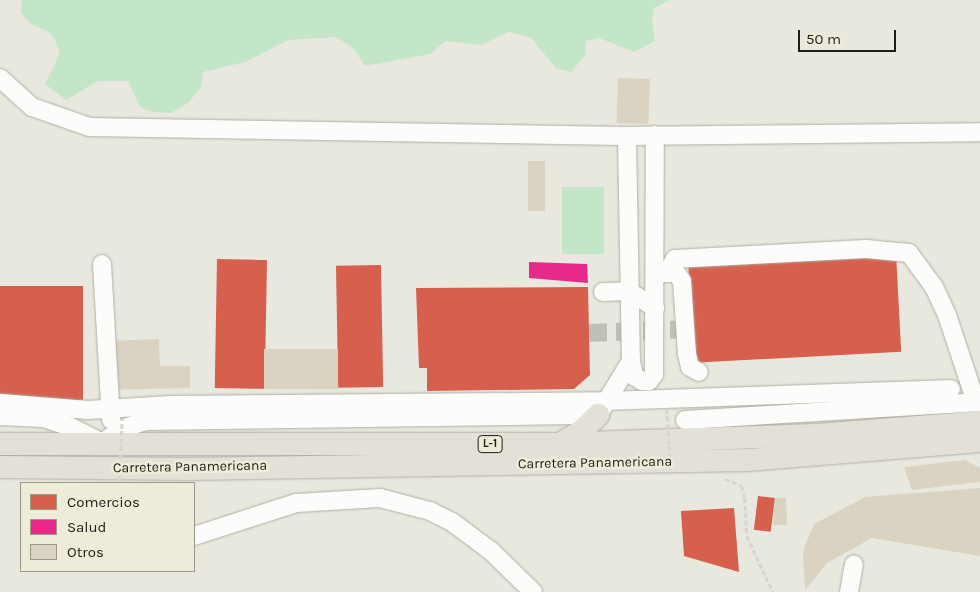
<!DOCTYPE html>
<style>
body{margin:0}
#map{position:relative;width:980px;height:592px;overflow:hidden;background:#e9e8de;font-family:Karla,sans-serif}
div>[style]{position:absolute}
.green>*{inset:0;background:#c3e6c9;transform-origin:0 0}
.shops>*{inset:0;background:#d6604d;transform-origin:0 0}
.health>*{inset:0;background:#e7298a}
.building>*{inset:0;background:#dbd3c2;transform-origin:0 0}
.minor-tunnel>*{height:18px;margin-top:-9px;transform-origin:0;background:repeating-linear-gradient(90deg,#c0bfb6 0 18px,transparent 0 27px)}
.path>*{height:2.5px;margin-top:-1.25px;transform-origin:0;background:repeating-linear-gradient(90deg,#d5d5d2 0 5px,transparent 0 7.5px)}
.roads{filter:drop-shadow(0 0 1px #afaea6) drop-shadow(0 0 1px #afaea6)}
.minor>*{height:18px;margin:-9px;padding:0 9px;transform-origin:9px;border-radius:9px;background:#fcfcfa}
.major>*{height:22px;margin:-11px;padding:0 11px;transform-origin:11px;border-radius:11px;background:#e3e0d8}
.path-bridge>*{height:2.5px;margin-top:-1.25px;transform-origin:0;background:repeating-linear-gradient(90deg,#d5d5d2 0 5px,transparent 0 7.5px)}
span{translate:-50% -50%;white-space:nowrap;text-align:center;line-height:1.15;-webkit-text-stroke:5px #eeebd9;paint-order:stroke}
.shield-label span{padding:1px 4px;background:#eeebd9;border:1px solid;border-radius:4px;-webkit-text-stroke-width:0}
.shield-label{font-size:12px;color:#1e1c16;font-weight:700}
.street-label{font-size:14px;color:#1e1c16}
.legend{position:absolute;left:20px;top:482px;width:175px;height:90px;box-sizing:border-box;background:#eeebd9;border:1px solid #9b988b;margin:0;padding:6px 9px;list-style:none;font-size:15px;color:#1e1c16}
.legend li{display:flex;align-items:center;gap:10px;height:25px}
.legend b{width:25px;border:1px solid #9b988b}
.scale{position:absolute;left:798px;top:30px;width:98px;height:22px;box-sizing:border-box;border:2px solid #1e1c16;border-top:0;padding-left:6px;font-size:15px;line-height:18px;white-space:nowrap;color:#1e1c16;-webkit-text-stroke:4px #eeebd9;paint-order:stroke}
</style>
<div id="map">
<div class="green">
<div style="clip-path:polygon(22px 0,670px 0,654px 8px,652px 22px,655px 41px,634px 52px,599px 38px,586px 41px,585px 56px,571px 72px,556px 68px,531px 38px,509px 32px,481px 45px,446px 41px,430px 54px,365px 66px,353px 48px,336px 37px,288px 40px,245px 62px,203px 72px,201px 87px,189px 102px,171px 113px,152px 112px,140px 107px,128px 81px,98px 81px,66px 100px,45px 84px,60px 53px,55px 40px,49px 32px,31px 24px,21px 13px)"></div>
<div style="left:562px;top:187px;width:42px;height:67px"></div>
</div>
<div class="shops">
<div style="left:896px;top:253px;width:99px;height:208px;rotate:87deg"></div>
<div style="left:217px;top:259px;width:50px;height:129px;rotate:1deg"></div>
<div style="left:381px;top:265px;width:122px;height:45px;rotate:89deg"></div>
<div style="left:0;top:286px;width:83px;height:114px"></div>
<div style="clip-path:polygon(588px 287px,590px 375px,574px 389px,427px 391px,427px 368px,419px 368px,416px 288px)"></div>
<div style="left:758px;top:496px;width:17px;height:34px;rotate:7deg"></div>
<div style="clip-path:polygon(734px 508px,739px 572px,684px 556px,681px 511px)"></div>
</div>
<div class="health">
<div style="clip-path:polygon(529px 262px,587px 264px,588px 283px,529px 278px)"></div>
</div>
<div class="building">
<div style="left:618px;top:78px;width:32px;height:45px;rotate:2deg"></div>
<div style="left:528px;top:161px;width:17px;height:50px"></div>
<div style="clip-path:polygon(159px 339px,160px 366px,190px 366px,190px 388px,109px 390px,107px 341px)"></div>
<div style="left:264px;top:349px;width:74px;height:40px"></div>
<div style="clip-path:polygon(965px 460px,980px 468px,980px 482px,912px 490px,904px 467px)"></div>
<div style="clip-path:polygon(980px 488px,980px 556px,872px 538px,827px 563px,805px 590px,803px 551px,814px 524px,865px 497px)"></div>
<div style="clip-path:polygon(775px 498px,786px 498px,787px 525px,773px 525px)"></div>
</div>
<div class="minor-tunnel">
<div style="left:589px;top:333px;width:103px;rotate:-2.2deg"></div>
</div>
<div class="path">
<div style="left:725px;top:479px;width:18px;rotate:22deg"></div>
<div style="left:742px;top:486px;width:12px;rotate:76deg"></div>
<div style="left:745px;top:498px;width:38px;rotate:87deg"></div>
<div style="left:747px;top:536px;width:62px;rotate:65.1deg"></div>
</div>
<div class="roads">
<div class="minor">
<div style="left:0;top:78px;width:43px;rotate:42.2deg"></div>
<div style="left:32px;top:107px;width:60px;rotate:19.3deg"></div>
<div style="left:89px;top:127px;width:538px;rotate:0.96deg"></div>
<div style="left:627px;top:136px;width:353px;rotate:-0.6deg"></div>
<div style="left:627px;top:136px;width:225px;rotate:89deg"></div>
<div style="left:631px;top:361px;width:15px;rotate:79deg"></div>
<div style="left:634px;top:376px;width:9px;rotate:32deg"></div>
<div style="left:642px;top:381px;width:7px"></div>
<div style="left:649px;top:381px;width:9px;rotate:-54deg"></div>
<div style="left:654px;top:374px;width:239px;rotate:-89.8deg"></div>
<div style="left:102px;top:264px;width:156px;rotate:86.7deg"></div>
<div style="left:668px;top:271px;width:14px;rotate:-60deg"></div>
<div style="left:675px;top:259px;width:191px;rotate:-3deg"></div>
<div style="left:866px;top:249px;width:43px;rotate:5.3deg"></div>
<div style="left:909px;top:253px;width:42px;rotate:53.7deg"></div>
<div style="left:934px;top:287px;width:31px;rotate:65deg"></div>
<div style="left:947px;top:315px;width:92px;rotate:71.6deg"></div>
<div style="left:657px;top:273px;width:19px"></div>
<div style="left:676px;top:273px;width:10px;rotate:53deg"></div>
<div style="left:682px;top:281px;width:73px;rotate:86.1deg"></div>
<div style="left:687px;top:354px;width:13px;rotate:77deg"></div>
<div style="left:690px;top:367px;width:10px;rotate:29deg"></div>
<div style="left:603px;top:292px;width:25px;rotate:-2deg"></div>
<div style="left:628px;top:291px;width:32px;rotate:32deg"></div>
<div style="left:0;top:403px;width:88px;rotate:4.5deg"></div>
<div style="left:88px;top:410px;width:83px;rotate:-3.4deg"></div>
<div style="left:171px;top:405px;width:436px;rotate:-0.5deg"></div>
<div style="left:607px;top:401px;width:344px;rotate:-2deg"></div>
<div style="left:0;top:416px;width:43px;rotate:2.7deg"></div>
<div style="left:43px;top:418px;width:29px;rotate:18deg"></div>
<div style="left:71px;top:427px;width:35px;rotate:27deg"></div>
<div style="left:102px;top:443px;width:24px;rotate:-36deg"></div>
<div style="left:121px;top:429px;width:26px;rotate:-18deg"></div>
<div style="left:146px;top:421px;width:452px;rotate:-0.8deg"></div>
<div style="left:598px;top:415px;width:63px;rotate:-58.6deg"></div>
<div style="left:685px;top:420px;width:296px;rotate:-3.5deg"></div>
<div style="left:194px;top:536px;width:107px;rotate:-17.9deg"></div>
<div style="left:296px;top:503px;width:84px;rotate:-3.4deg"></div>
<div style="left:380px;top:498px;width:52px;rotate:14.6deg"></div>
<div style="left:430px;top:511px;width:25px;rotate:27deg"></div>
<div style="left:452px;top:522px;width:49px;rotate:36.6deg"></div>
<div style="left:491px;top:551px;width:59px;rotate:44.3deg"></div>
<div style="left:849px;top:592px;width:28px;rotate:-80deg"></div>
</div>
<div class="major">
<div style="left:561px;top:443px;width:24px;rotate:-30deg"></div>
<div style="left:582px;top:431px;width:23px;rotate:-45deg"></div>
<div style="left:0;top:444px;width:561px"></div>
<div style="left:561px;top:444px;width:255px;rotate:-2deg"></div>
<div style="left:816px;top:435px;width:165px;rotate:-4.5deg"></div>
<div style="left:0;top:467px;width:187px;rotate:0.6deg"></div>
<div style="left:187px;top:469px;width:562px;rotate:-0.92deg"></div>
<div style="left:749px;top:460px;width:232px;rotate:-4.7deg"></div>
</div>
</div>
<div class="path-bridge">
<div style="left:667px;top:409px;width:61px;rotate:86.2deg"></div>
<div style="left:119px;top:481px;width:63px;rotate:-87.3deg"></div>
</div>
<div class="shield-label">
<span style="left:490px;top:444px">L-1</span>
</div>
<div class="street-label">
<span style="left:595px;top:463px;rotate:-1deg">Carretera Panamericana</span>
<span style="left:190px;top:467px;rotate:-1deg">Carretera Panamericana</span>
</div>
<ul class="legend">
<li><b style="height:14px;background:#d6604d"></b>Comercios</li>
<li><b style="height:14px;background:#e7298a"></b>Salud</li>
<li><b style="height:14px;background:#dbd3c2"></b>Otros</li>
</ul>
<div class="scale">50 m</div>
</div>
